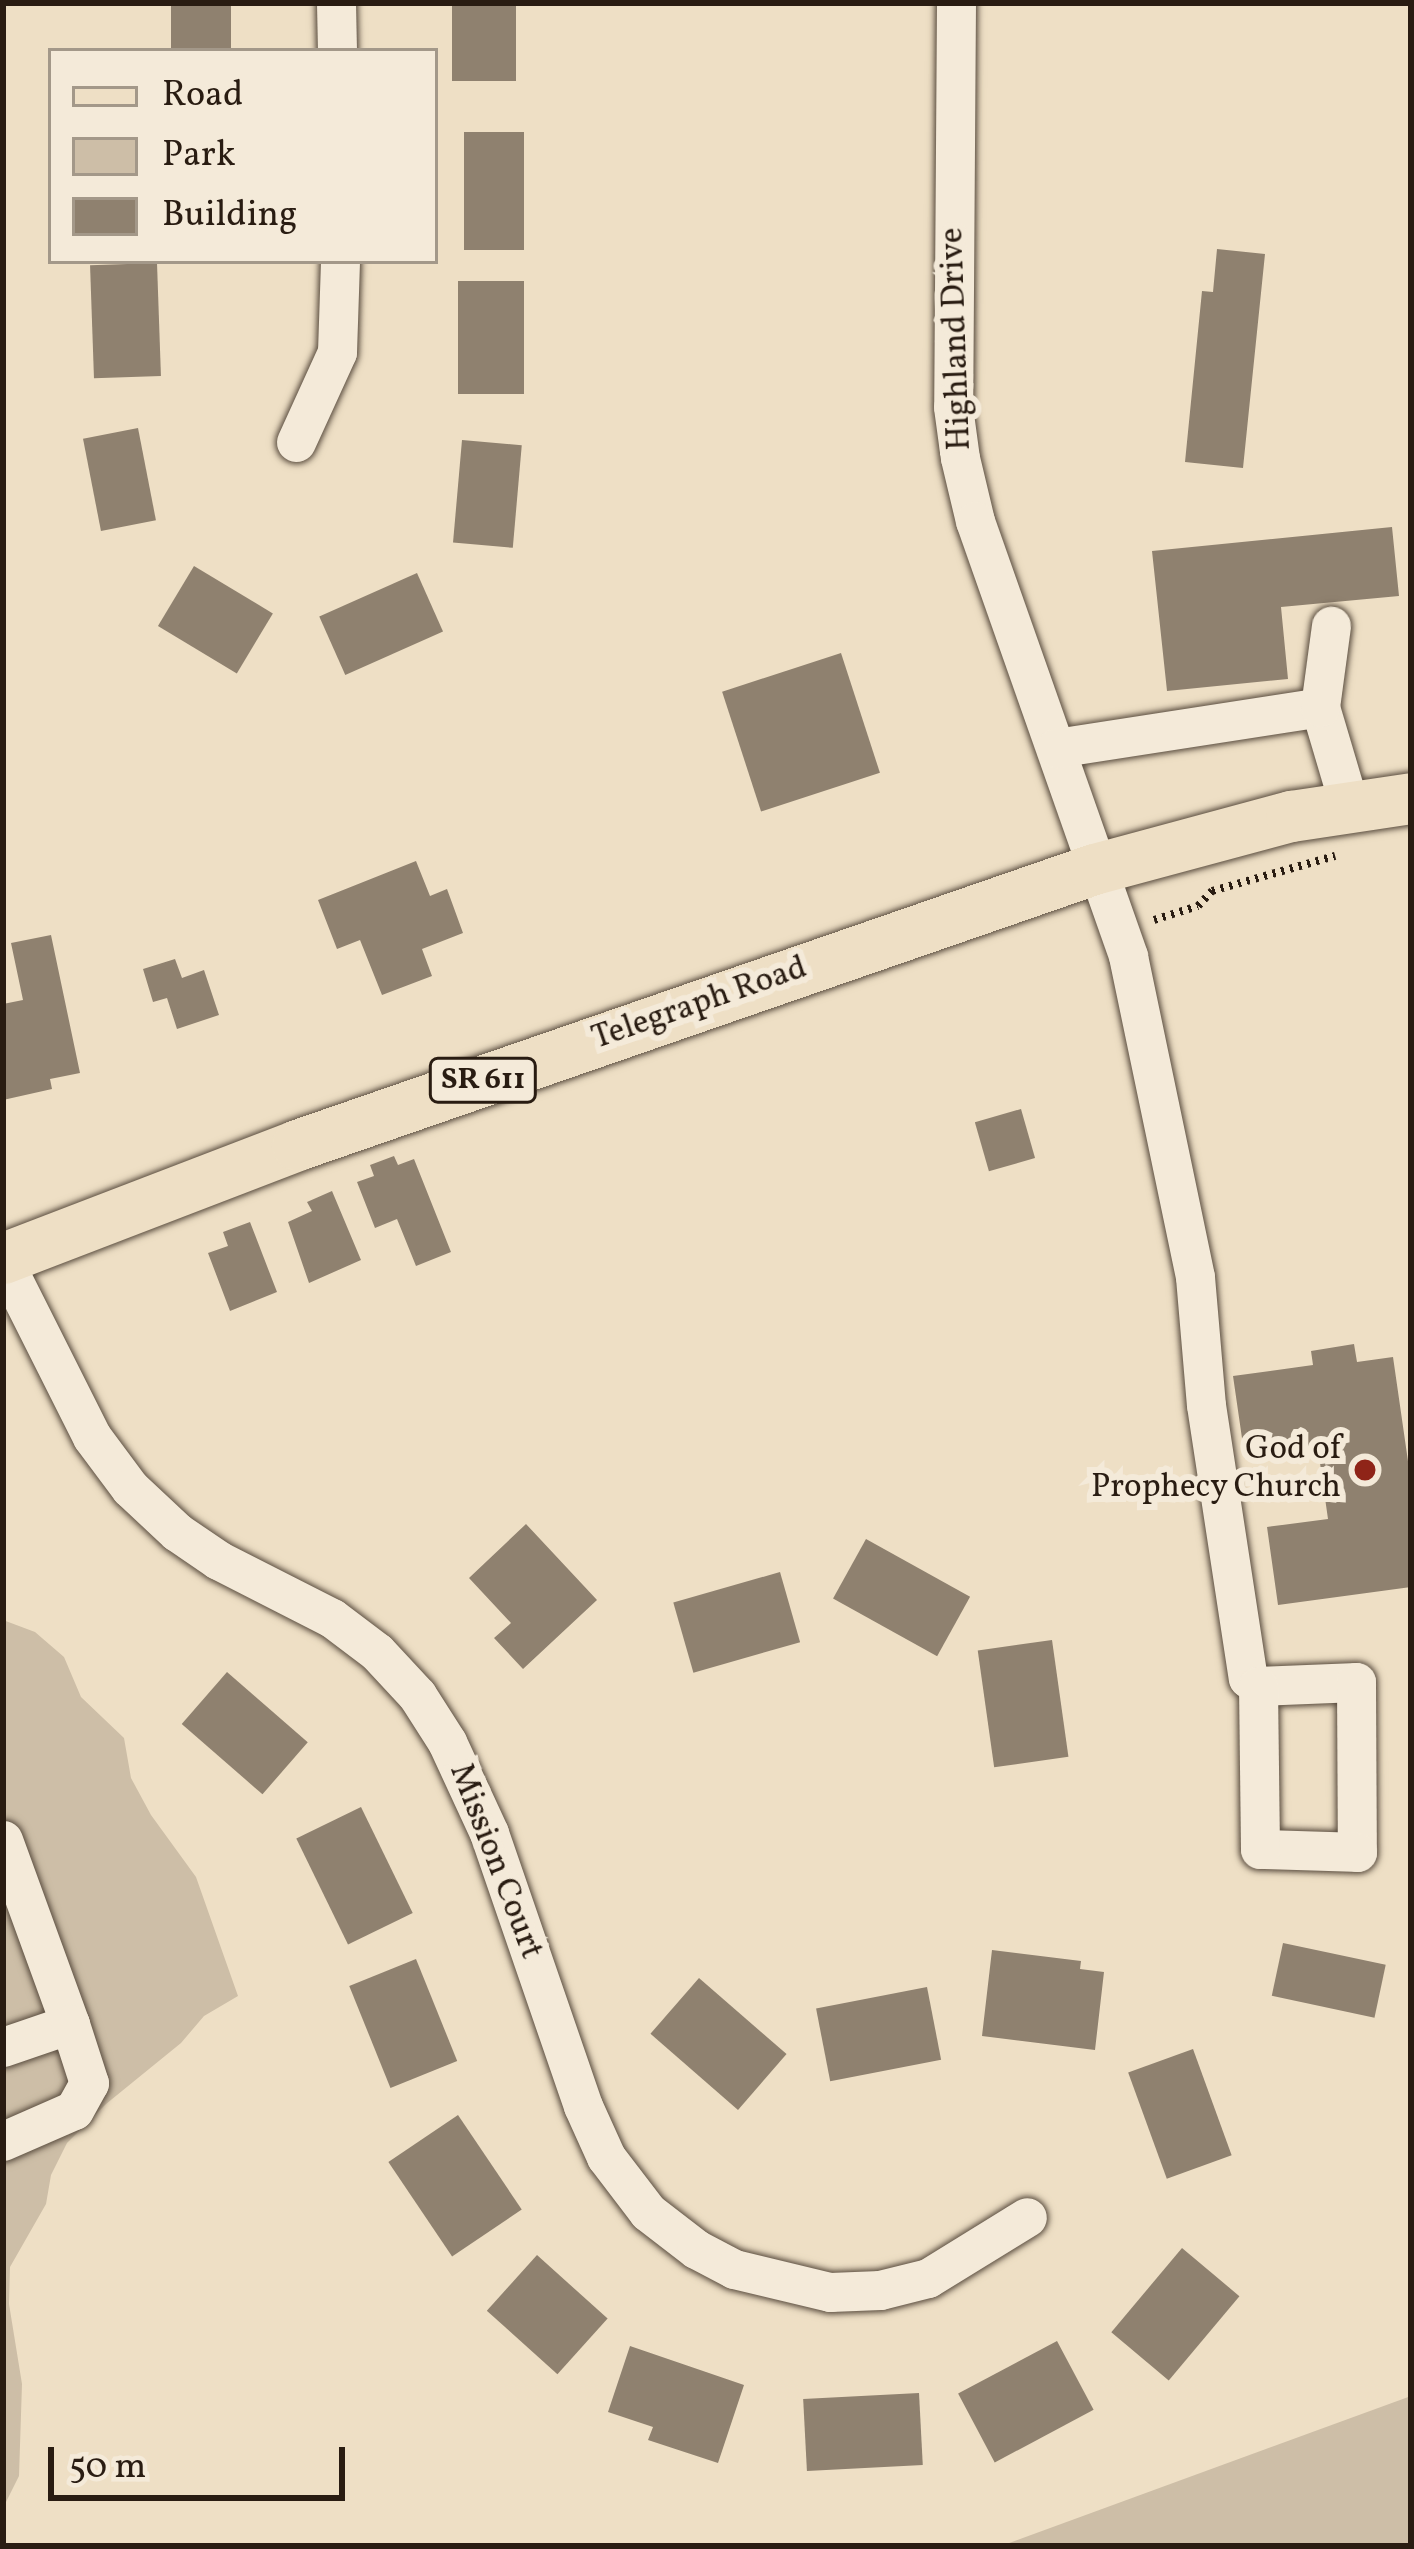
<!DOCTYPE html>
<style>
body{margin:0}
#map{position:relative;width:1414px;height:2549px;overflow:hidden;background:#eedfc5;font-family:Vollkorn,serif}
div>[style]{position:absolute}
.green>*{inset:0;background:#cdbea7}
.building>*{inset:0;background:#8f816f;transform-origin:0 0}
.path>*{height:8px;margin-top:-4px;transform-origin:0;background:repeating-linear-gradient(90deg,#291c12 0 3px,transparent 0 9px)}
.roads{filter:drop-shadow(0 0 3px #5a4d3f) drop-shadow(0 0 3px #5a4d3f)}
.minor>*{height:39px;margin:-19.5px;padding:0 19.5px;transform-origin:19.5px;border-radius:19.5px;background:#f4ead9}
.major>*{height:51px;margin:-25.5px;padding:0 25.5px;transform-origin:25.5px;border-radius:25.5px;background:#eedfc5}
.dots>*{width:33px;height:33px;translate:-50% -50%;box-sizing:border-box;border:6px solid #f4ead9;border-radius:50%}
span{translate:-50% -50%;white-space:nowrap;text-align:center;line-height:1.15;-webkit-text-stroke:12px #f4ead9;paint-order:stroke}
.shield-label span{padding:3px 9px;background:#f4ead9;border:3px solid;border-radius:9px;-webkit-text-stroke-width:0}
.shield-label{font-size:30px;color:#291c12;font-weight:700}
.street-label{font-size:33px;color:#291c12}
.poi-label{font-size:33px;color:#291c12}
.right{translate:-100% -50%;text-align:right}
.frame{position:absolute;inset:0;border:6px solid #291c12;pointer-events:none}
.legend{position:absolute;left:48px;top:48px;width:390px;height:216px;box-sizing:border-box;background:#f4ead9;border:3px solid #a39889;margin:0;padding:15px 21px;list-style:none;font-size:36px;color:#291c12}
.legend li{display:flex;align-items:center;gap:24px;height:60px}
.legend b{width:60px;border:3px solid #a39889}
.scale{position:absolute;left:48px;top:2447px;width:297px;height:54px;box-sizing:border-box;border:6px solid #291c12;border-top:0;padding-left:15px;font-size:36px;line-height:42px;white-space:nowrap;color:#291c12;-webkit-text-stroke:9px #f4ead9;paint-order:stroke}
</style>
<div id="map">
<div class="green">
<div style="clip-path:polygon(3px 1620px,35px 1632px,64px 1657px,81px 1697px,124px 1738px,131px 1778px,151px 1815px,196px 1877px,238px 1996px,204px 2016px,181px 2043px,106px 2104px,67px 2143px,51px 2175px,46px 2204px,10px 2267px,9px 2304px,22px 2384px,19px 2476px,3px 2508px)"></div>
<div style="clip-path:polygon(1411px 2396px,1411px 2546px,1001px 2546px)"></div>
</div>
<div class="building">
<div style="left:171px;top:3px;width:60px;height:48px"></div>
<div style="left:452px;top:3px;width:64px;height:78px"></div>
<div style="left:464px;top:132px;width:60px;height:118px"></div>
<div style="clip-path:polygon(1217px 249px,1265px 254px,1243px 468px,1185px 462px,1202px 291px,1213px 292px)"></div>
<div style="left:157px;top:263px;width:113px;height:67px;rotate:88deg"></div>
<div style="left:458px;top:281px;width:66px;height:113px"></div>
<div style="left:138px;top:428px;width:94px;height:56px;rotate:79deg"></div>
<div style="left:462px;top:440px;width:60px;height:103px;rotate:5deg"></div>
<div style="clip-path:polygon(1392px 527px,1399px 596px,1281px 607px,1288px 679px,1167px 691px,1152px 551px)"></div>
<div style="left:194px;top:566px;width:92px;height:70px;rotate:31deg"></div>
<div style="left:417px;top:573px;width:64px;height:107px;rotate:66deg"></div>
<div style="left:841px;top:653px;width:126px;height:125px;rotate:72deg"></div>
<div style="clip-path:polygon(416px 861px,430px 896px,447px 889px,463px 933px,422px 949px,432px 976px,382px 995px,360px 940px,337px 949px,318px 900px)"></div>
<div style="clip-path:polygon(51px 935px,80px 1073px,50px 1079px,52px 1089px,3px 1100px,3px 1004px,23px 1000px,11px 943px)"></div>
<div style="clip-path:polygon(175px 959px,182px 978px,204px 970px,219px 1015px,177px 1029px,167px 998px,153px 1002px,143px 969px)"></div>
<div style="left:1021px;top:1109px;width:51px;height:48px;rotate:74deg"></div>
<div style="clip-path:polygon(394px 1156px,398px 1165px,414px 1159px,451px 1252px,416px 1266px,397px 1219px,375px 1228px,357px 1182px,374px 1176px,370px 1165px)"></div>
<div style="clip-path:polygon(332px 1191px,361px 1260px,309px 1283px,288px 1222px,312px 1211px,307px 1202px)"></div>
<div style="clip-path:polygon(250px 1222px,277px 1292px,230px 1311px,208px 1253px,228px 1246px,223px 1232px)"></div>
<div style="clip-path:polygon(1354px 1344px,1357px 1362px,1393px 1357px,1411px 1482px,1411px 1587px,1278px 1605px,1267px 1527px,1328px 1519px,1318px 1449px,1245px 1459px,1233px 1376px,1313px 1365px,1311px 1351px)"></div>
<div style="clip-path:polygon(526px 1524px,597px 1600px,523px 1669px,494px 1638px,511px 1623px,469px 1578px)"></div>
<div style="left:866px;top:1539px;width:119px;height:68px;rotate:29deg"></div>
<div style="left:780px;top:1572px;width:73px;height:111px;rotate:74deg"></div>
<div style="left:1052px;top:1640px;width:118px;height:75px;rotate:82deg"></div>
<div style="left:227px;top:1672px;width:107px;height:69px;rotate:41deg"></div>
<div style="left:361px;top:1807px;width:118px;height:72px;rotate:64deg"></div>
<div style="left:1283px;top:1943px;width:105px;height:54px;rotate:12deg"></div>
<div style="clip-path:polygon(992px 1950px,1081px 1961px,1080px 1969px,1104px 1972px,1095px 2050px,982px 2036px)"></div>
<div style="left:416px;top:1959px;width:110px;height:72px;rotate:68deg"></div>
<div style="left:699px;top:1978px;width:116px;height:74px;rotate:41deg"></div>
<div style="left:927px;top:1987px;width:74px;height:113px;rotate:79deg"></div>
<div style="left:1193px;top:2049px;width:113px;height:69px;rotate:70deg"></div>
<div style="left:458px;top:2115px;width:114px;height:84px;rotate:56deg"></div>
<div style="left:1182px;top:2248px;width:75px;height:110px;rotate:40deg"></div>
<div style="left:537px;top:2255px;width:95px;height:75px;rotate:42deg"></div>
<div style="left:1057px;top:2341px;width:78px;height:112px;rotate:62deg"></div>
<div style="clip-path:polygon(630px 2346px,744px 2385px,718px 2463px,648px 2440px,653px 2427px,608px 2412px)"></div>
<div style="left:919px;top:2393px;width:72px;height:116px;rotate:87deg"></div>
</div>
<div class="path">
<div style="left:1154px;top:920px;width:46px;rotate:-17.7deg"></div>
<div style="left:1198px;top:906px;width:21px;rotate:-47deg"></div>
<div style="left:1212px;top:891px;width:128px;rotate:-15.9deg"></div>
</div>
<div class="roads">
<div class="minor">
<div style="left:336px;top:3px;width:48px;rotate:88.8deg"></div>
<div style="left:956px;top:3px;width:404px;rotate:90.4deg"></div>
<div style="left:953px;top:407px;width:51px;rotate:82.2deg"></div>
<div style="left:960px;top:458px;width:65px;rotate:76.6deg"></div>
<div style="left:975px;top:521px;width:461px;rotate:70.6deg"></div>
<div style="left:1128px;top:956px;width:328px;rotate:78.2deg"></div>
<div style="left:1195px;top:1277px;width:128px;rotate:85.1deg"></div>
<div style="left:1206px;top:1405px;width:276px;rotate:81.3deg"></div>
<div style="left:1248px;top:1678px;width:13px;rotate:39deg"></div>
<div style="left:1258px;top:1686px;width:98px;rotate:-2.3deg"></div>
<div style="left:1356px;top:1682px;width:170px;rotate:89.7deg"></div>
<div style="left:1357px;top:1852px;width:97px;rotate:-178.2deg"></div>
<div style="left:1260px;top:1849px;width:163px;rotate:-90.7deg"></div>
<div style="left:296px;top:442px;width:99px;rotate:-65.5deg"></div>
<div style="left:337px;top:352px;width:91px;rotate:-88.1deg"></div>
<div style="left:1320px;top:707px;width:102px;rotate:73.5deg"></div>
<div style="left:1056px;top:748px;width:267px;rotate:-8.8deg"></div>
<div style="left:1320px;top:707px;width:82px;rotate:-82.3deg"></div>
<div style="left:3px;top:1260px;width:198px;rotate:63.3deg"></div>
<div style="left:92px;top:1437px;width:64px;rotate:53.3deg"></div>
<div style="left:130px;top:1488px;width:64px;rotate:43.1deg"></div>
<div style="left:177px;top:1532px;width:50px;rotate:34.3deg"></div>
<div style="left:218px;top:1560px;width:128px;rotate:27deg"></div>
<div style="left:332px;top:1618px;width:56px;rotate:37.1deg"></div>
<div style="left:377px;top:1652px;width:59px;rotate:47.1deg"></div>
<div style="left:417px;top:1695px;width:56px;rotate:57.4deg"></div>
<div style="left:447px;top:1742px;width:100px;rotate:65.2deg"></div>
<div style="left:489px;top:1833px;width:289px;rotate:71deg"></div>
<div style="left:583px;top:2106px;width:56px;rotate:65.7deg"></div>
<div style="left:606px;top:2157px;width:69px;rotate:52.6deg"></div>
<div style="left:648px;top:2212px;width:61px;rotate:37.6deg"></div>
<div style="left:696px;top:2249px;width:43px;rotate:27.8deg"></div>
<div style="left:734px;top:2269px;width:99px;rotate:13.5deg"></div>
<div style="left:830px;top:2292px;width:50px;rotate:-2.3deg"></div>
<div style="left:880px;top:2290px;width:49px;rotate:-14deg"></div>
<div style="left:928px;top:2278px;width:116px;rotate:-31.6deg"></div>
<div style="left:3px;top:1840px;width:196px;rotate:70deg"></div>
<div style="left:70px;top:2024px;width:71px;rotate:161.1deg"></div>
<div style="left:3px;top:2141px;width:77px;rotate:-23.6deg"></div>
<div style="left:74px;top:2110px;width:31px;rotate:-61deg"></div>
<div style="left:89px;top:2083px;width:62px;rotate:-107.9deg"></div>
</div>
<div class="major">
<div style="left:3px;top:1258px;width:315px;rotate:-21deg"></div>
<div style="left:297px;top:1145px;width:843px;rotate:-19.1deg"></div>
<div style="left:1094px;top:869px;width:204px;rotate:-15.1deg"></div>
<div style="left:1291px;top:816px;width:121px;rotate:-8.5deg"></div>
</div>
</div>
<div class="dots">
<div style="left:1365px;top:1470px;background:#8f2418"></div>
</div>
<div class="shield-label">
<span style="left:483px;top:1080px">SR 611</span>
</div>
<div class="street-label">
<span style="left:958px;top:339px;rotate:-92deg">Highland Drive</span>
<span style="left:700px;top:1005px;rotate:-19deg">Telegraph Road</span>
<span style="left:494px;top:1862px;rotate:69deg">Mission Court</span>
</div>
<div class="poi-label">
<span class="right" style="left:1341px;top:1470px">God of<br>Prophecy Church</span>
</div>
<div class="frame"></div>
<ul class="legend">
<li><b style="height:15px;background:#eedfc5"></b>Road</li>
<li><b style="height:33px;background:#cdbea7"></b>Park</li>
<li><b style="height:33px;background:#8f816f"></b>Building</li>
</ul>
<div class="scale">50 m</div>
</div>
